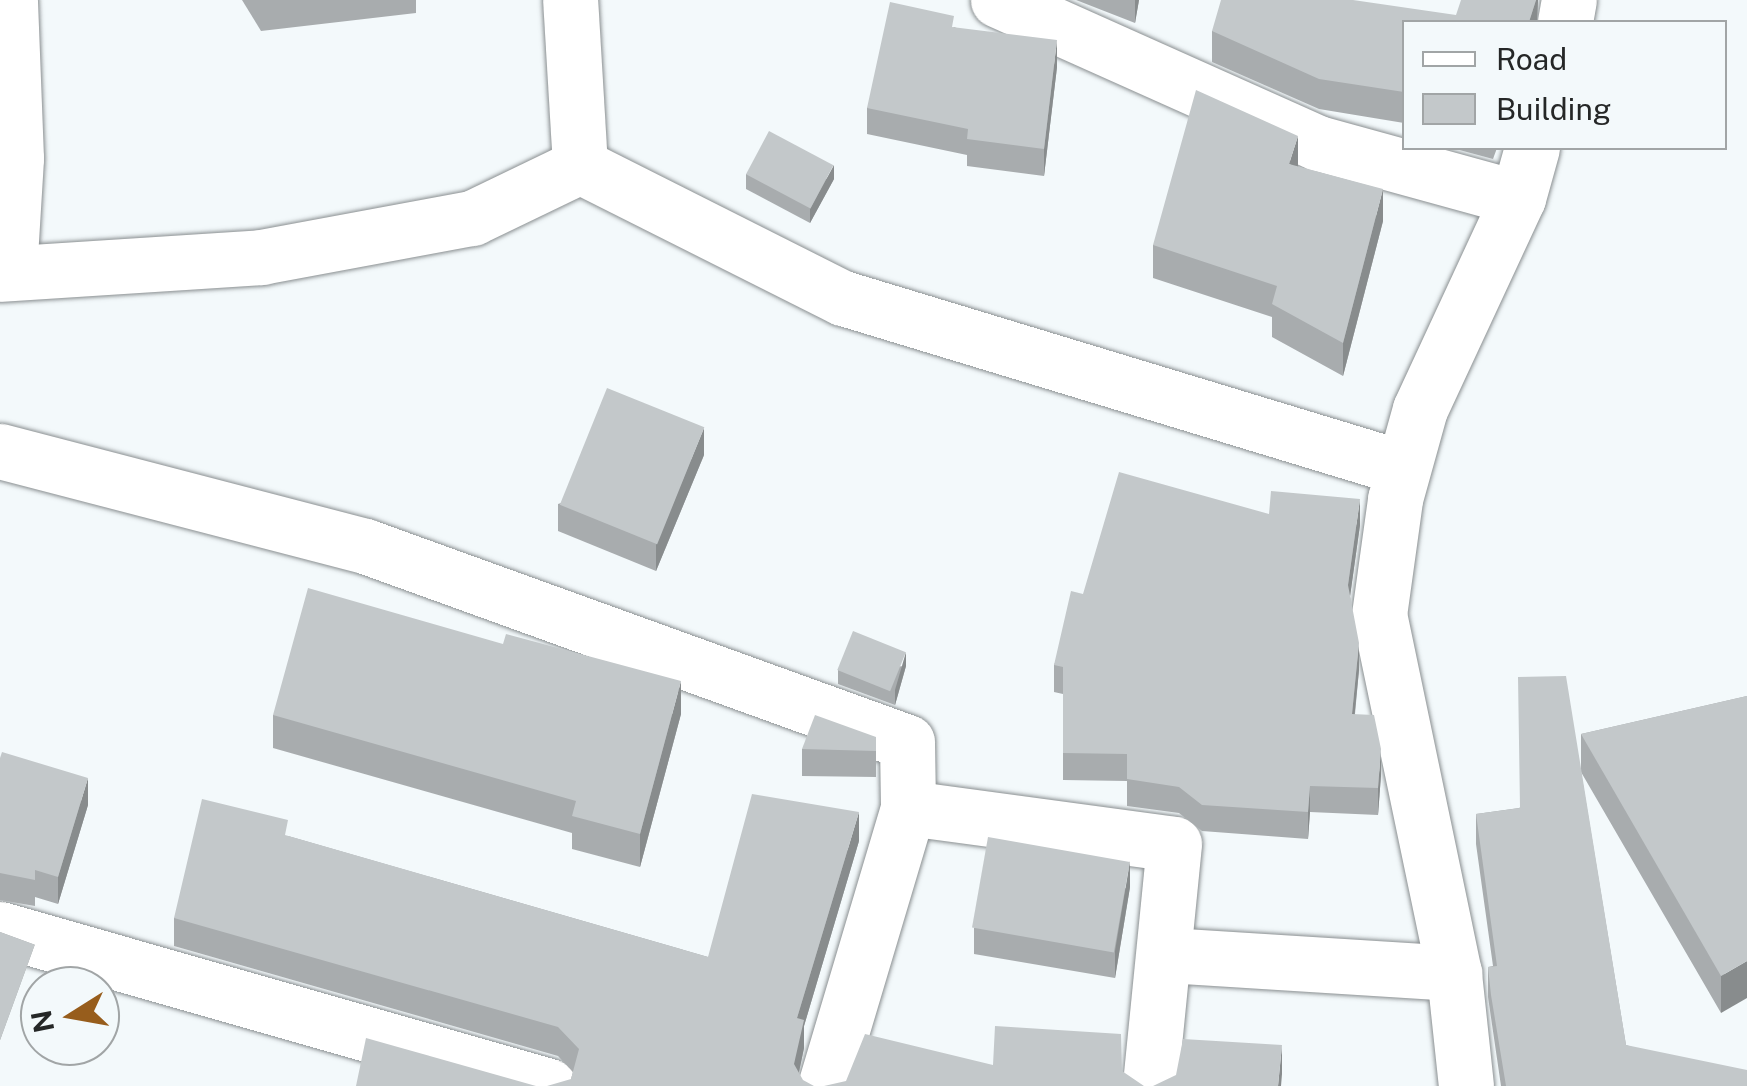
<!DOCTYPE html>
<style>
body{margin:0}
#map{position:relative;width:1747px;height:1086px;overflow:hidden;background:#f3f9fb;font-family:"Public Sans",sans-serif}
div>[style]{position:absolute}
.roads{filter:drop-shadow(0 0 2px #8a8f91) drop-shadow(0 0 2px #8a8f91)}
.minor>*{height:55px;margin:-27.5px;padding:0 27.5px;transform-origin:27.5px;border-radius:27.5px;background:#fff}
.wall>*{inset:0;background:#a8acae;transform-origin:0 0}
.shaded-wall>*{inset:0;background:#888c8d}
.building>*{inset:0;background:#c3c8ca;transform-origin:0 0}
span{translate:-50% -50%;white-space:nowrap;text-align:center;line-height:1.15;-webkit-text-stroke:8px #f3f9fb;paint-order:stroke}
.legend{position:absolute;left:1402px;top:20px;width:325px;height:130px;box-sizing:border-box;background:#f3f9fb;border:2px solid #a1a5a6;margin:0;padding:12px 18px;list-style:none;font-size:30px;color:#252727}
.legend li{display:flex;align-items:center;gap:20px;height:50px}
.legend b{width:50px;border:2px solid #a1a5a6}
.north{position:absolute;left:20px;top:966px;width:100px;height:100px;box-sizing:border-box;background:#f3f9fb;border:2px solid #a1a5a6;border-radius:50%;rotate:259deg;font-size:28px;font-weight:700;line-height:40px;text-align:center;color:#252727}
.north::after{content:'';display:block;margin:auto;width:35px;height:45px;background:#975d1c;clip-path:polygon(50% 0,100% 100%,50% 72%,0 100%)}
</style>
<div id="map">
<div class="roads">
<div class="minor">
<div style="left:998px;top:0;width:350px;rotate:24.1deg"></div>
<div style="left:1318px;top:143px;width:207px;rotate:15.4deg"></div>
<div style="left:1565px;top:22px;width:22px;rotate:-80deg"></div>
<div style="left:580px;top:166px;width:294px;rotate:26.7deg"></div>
<div style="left:843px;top:298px;width:585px;rotate:16.89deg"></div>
<div style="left:9px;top:273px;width:115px;rotate:-86.5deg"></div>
<div style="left:16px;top:158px;width:158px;rotate:-92.2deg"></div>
<div style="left:0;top:274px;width:262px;rotate:-3.7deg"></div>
<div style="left:261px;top:257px;width:215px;rotate:-10.5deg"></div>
<div style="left:472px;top:218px;width:120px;rotate:-25.7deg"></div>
<div style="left:580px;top:166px;width:166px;rotate:-93.4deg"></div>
<div style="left:0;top:451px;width:377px;rotate:14.6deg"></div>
<div style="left:365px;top:546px;width:576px;rotate:19.88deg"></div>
<div style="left:907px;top:742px;width:66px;rotate:89.1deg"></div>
<div style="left:908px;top:808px;width:290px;rotate:106.6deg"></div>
<div style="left:908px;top:808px;width:268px;rotate:7.7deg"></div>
<div style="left:1174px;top:844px;width:243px;rotate:95.7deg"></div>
<div style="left:0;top:929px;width:571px;rotate:15.96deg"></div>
<div style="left:1167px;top:955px;width:288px;rotate:3.6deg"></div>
<div style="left:1466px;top:1086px;width:114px;rotate:-96.1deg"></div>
<div style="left:1454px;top:973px;width:366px;rotate:-101.8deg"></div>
<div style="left:1379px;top:615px;width:117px;rotate:-82.1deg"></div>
<div style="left:1395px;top:499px;width:93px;rotate:-74.5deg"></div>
<div style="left:1420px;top:409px;width:233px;rotate:-65.1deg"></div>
<div style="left:1518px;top:198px;width:52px;rotate:-74.4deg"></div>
</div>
</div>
<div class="wall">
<div style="clip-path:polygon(242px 0,416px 0,416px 13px,261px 31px)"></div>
<div style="clip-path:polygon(1076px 0,1139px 0,1135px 23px)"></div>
<div style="clip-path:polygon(1538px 0,1537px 22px,1404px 22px,1404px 123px,1319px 109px,1212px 62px,1212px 31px,1456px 15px)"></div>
<div style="clip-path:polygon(954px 27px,1057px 67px,1044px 176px,967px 166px,967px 155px,867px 134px,867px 108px)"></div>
<div style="clip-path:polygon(1452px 148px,1497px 148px,1493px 159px)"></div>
<div style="clip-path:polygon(1298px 166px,1383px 221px,1343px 376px,1272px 337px,1272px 317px,1153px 278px,1153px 245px)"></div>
<div style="clip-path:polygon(746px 174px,834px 179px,810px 223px,746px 189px)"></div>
<div style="clip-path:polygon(704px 455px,656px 571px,558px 531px,558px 504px)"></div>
<div style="clip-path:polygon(1269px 514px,1360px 525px,1350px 596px,1359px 670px,1355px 714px,1381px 775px,1378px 815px,1310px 812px,1308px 839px,1202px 831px,1179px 813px,1127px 806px,1127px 781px,1063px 780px,1063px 694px,1054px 692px,1054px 665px,1083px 594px)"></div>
<div style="clip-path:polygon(906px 666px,895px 705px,838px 684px,838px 670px)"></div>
<div style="clip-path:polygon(1747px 696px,1721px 1013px,1581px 772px,1626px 1045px,1747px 1086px,1501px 1086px,1488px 997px,1488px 967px,1493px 966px,1476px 844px,1476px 814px,1519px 808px,1581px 768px,1581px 734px)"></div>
<div style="clip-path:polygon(681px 714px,640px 867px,572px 849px,572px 833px,273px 748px,273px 715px)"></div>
<div style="clip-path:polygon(876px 737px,876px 777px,802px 776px,802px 749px)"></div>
<div style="clip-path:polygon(0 758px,88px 805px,58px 904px,35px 897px,35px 906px,0 900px)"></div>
<div style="clip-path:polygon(288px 836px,708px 957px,859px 841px,804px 1026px,804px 1048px,799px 1072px,571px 1079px,573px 1072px,558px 1056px,174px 946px,174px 918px)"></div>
<div style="clip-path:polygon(1130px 887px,1115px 978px,974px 954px,974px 928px)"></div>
<div style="left:0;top:932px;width:37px;height:154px;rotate:20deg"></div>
</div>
<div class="shaded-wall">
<div style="clip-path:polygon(1135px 0,1139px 0,1135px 23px)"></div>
<div style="clip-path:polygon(1536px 0,1538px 0,1537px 22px,1529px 22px)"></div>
<div style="clip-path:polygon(1057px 40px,1057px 67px,1044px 176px,1044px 149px)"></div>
<div style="clip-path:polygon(1298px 136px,1298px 168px,1289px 164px)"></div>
<div style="clip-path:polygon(834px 165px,834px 179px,810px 223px,810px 209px)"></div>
<div style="clip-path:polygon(1383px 189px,1383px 221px,1343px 376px,1343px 343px)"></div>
<div style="clip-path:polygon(704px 428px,704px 455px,656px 571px,656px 545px)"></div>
<div style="clip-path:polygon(1360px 499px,1360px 525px,1348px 611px,1348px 585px)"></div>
<div style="clip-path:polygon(1359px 643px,1359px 670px,1352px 740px,1352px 714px)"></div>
<div style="clip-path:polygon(906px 652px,906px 666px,895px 705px,895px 690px)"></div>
<div style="clip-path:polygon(681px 681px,681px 714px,640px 867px,640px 834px)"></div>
<div style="clip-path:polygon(1381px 749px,1381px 775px,1378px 815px,1378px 788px)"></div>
<div style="clip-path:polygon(88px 778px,88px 805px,58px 904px,58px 877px)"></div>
<div style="clip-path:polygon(1310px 786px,1310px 812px,1308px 839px,1308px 812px)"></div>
<div style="clip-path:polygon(859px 812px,859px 841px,804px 1026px,804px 1048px,796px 1086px,794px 1064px,797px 1018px)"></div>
<div style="clip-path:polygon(1130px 861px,1130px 887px,1115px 978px,1115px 951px)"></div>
<div style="clip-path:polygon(1747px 961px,1747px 998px,1721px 1013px,1721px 976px)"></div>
<div style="clip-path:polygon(1282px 1045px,1282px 1074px,1281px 1086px,1278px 1086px)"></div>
</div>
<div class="building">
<div style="clip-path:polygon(1221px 0,1353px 0,1456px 15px,1461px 0,1536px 0,1529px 22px,1404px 22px,1404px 92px,1319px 79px,1212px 31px)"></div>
<div style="clip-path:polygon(890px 2px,954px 16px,952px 27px,1057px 40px,1044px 149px,967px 139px,968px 129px,867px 108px)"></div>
<div style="clip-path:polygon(1196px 90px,1298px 136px,1289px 164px,1383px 189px,1343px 343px,1272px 304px,1277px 286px,1153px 245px)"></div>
<div style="left:769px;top:131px;width:73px;height:49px;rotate:28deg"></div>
<div style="left:607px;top:388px;width:105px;height:126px;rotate:22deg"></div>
<div style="clip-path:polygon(1119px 472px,1269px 514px,1271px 491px,1360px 499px,1348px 585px,1359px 643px,1352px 714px,1374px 715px,1381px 749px,1378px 788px,1310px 786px,1308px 812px,1202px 805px,1179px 787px,1127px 779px,1127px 754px,1063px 753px,1063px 667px,1054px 665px,1071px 591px,1083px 594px)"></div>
<div style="clip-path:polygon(308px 588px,503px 644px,506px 634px,681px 681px,640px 834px,572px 816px,576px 801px,273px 715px)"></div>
<div style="left:853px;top:631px;width:57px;height:42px;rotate:22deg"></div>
<div style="clip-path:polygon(1566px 676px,1626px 1045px,1747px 1070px,1747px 1086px,1506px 1086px,1491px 995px,1488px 967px,1497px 966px,1476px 814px,1520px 808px,1518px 677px)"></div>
<div style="clip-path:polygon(1747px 696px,1747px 961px,1721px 976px,1581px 734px)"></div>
<div style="clip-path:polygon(815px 715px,876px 737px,876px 751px,802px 749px)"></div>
<div style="clip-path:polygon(2px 752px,88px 778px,58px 877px,35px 870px,35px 880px,0 873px,0 758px)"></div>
<div style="clip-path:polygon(752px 794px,859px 812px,797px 1018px,804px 1020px,794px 1064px,803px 1080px,814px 1086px,547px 1086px,571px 1079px,579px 1049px,558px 1027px,174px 918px,202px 799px,288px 820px,285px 835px,708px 957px)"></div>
<div style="left:988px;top:837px;width:144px;height:92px;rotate:10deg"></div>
<div style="left:0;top:932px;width:37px;height:131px;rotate:20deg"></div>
<div style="clip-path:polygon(995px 1026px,1121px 1034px,1122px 1071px,1144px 1086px,824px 1086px,846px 1081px,865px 1034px,993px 1065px)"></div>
<div style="clip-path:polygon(366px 1038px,536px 1086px,356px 1086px)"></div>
<div style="clip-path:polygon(1183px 1039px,1282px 1045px,1278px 1086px,1153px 1086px,1176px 1075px)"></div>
</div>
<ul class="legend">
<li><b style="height:12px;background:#fff"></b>Road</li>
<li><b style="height:28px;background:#c3c8ca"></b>Building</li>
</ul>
<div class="north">N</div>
</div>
